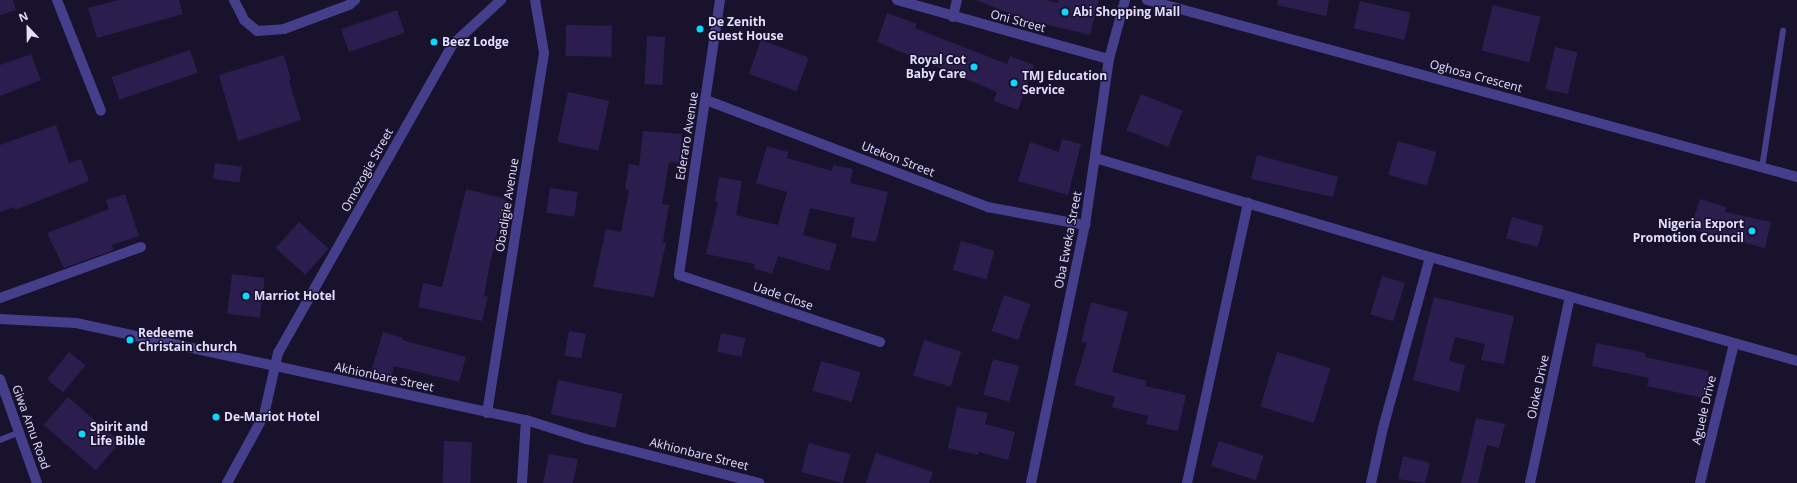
<!DOCTYPE html>
<style>
body{margin:0}
#map{position:relative;width:1797px;height:483px;overflow:hidden;background:#18122d;font-family:"Open Sans",sans-serif}
div>[style]{position:absolute}
.building>*{inset:0;background:#2b1e4e;transform-origin:0 0}
.lane>*{height:6px;margin:-3px;padding:0 3px;transform-origin:3px;border-radius:3px;background:#453e8b}
.street>*{height:10px;margin:-5px;padding:0 5px;transform-origin:5px;border-radius:5px;background:#453e8b}
.dots>*{width:11px;height:11px;translate:-50% -50%;box-sizing:border-box;border:2px solid #18122d;border-radius:50%}
span{translate:-50% -50%;white-space:nowrap;text-align:center;line-height:1.15;-webkit-text-stroke:3px #18122d;paint-order:stroke}
.poi-label{font-size:12px;color:#e4deff;font-weight:700}
.left{translate:0 -50%;text-align:left}
.right{translate:-100% -50%;text-align:right}
.street-label{font-size:12px;color:#e4deff}
.north{position:absolute;left:8px;top:8px;width:40px;height:40px;-webkit-text-stroke:3px #18122d;paint-order:stroke;rotate:338deg;font-size:11px;font-weight:700;line-height:16px;text-align:center;color:#e4deff}
.north::after{content:'';display:block;margin:auto;width:14px;height:18px;background:#e4deff;clip-path:polygon(50% 0,100% 100%,50% 72%,0 100%)}
</style>
<div id="map">
<div class="building">
<div style="clip-path:polygon(0 0,13px 0,16px 10px,0 15px)"></div>
<div style="clip-path:polygon(118px 0,179px 0,183px 14px,97px 38px,88px 8px)"></div>
<div style="clip-path:polygon(976px 0,1045px 0,1058px 3px,1059px 0,1099px 0,1090px 35px,1024px 19px)"></div>
<div style="clip-path:polygon(1278px 0,1329px 0,1326px 16px,1277px 5px)"></div>
<div style="left:1360px;top:1px;width:52px;height:28px;rotate:13deg"></div>
<div style="left:1493px;top:5px;width:49px;height:47px;rotate:14deg"></div>
<div style="left:397px;top:10px;width:24px;height:59px;rotate:71deg"></div>
<div style="clip-path:polygon(887px 13px,917px 24px,915px 28px,1007px 64px,1010px 56px,1034px 65px,1018px 110px,994px 101px,997px 92px,877px 42px)"></div>
<div style="left:566px;top:25px;width:46px;height:31px;rotate:1deg"></div>
<div style="left:647px;top:36px;width:18px;height:48px;rotate:3deg"></div>
<div style="left:761px;top:40px;width:51px;height:36px;rotate:20deg"></div>
<div style="left:1555px;top:47px;width:23px;height:43px;rotate:13deg"></div>
<div style="left:190px;top:50px;width:24px;height:83px;rotate:71deg"></div>
<div style="clip-path:polygon(31px 54px,41px 80px,0 96px,0 65px)"></div>
<div style="clip-path:polygon(284px 55px,291px 80px,289px 81px,301px 120px,238px 141px,219px 75px)"></div>
<div style="left:568px;top:92px;width:42px;height:51px;rotate:12deg"></div>
<div style="left:1141px;top:94px;width:45px;height:39px;rotate:22deg"></div>
<div style="clip-path:polygon(56px 125px,69px 163px,81px 159px,89px 181px,15px 210px,14px 207px,0 212px,0 145px)"></div>
<div style="clip-path:polygon(643px 131px,682px 134px,679px 163px,669px 162px,662px 204px,669px 205px,663px 242px,666px 243px,654px 297px,593px 287px,606px 229px,621px 232px,629px 190px,625px 189px,629px 164px,639px 166px)"></div>
<div style="clip-path:polygon(1062px 139px,1081px 144px,1068px 195px,1018px 181px,1030px 142px,1059px 152px)"></div>
<div style="left:1398px;top:141px;width:40px;height:35px;rotate:16deg"></div>
<div style="clip-path:polygon(767px 146px,788px 152px,787px 158px,832px 171px,833px 165px,853px 169px,850px 183px,888px 192px,876px 242px,851px 237px,855px 218px,810px 208px,803px 235px,837px 244px,829px 271px,778px 256px,772px 274px,753px 268px,755px 264px,706px 254px,718px 202px,715px 201px,719px 177px,742px 181px,736px 215px,778px 225px,787px 192px,756px 183px)"></div>
<div style="clip-path:polygon(1257px 155px,1338px 177px,1333px 197px,1251px 179px)"></div>
<div style="left:215px;top:163px;width:27px;height:16px;rotate:8deg"></div>
<div style="left:550px;top:188px;width:28px;height:25px;rotate:8deg"></div>
<div style="clip-path:polygon(466px 189px,506px 199px,490px 263px,484px 296px,488px 297px,482px 321px,418px 307px,423px 283px,442px 287px)"></div>
<div style="clip-path:polygon(125px 194px,139px 236px,112px 245px,114px 250px,64px 268px,47px 233px,109px 209px,106px 200px)"></div>
<div style="clip-path:polygon(1700px 199px,1726px 207px,1725px 212px,1771px 222px,1765px 248px,1690px 229px)"></div>
<div style="left:1512px;top:217px;width:33px;height:22px;rotate:16deg"></div>
<div style="left:299px;top:222px;width:40px;height:35px;rotate:42deg"></div>
<div style="left:961px;top:241px;width:35px;height:30px;rotate:16deg"></div>
<div style="left:232px;top:274px;width:33px;height:40px;rotate:7deg"></div>
<div style="left:1382px;top:276px;width:24px;height:40px;rotate:17deg"></div>
<div style="left:1004px;top:295px;width:28px;height:38px;rotate:19deg"></div>
<div style="clip-path:polygon(1434px 297px,1514px 316px,1504px 364px,1481px 360px,1485px 344px,1455px 337px,1449px 361px,1465px 365px,1459px 392px,1413px 380px)"></div>
<div style="clip-path:polygon(1091px 302px,1128px 312px,1112px 372px,1147px 381px,1145px 386px,1186px 395px,1178px 431px,1146px 424px,1148px 416px,1112px 407px,1115px 397px,1074px 385px,1087px 343px,1081px 342px)"></div>
<div style="left:569px;top:331px;width:17px;height:25px;rotate:10deg"></div>
<div style="clip-path:polygon(383px 332px,403px 338px,402px 340px,466px 357px,459px 382px,394px 366px,391px 378px,371px 372px)"></div>
<div style="left:721px;top:333px;width:25px;height:19px;rotate:12deg"></div>
<div style="left:924px;top:340px;width:39px;height:37px;rotate:17deg"></div>
<div style="clip-path:polygon(1596px 343px,1646px 353px,1645px 357px,1709px 371px,1704px 398px,1647px 386px,1649px 378px,1592px 366px)"></div>
<div style="left:69px;top:352px;width:21px;height:35px;rotate:39deg"></div>
<div style="left:1277px;top:352px;width:56px;height:57px;rotate:17deg"></div>
<div style="left:993px;top:359px;width:27px;height:37px;rotate:15deg"></div>
<div style="left:821px;top:361px;width:41px;height:31px;rotate:16deg"></div>
<div style="left:558px;top:380px;width:66px;height:35px;rotate:12deg"></div>
<div style="left:68px;top:397px;width:69px;height:37px;rotate:41deg"></div>
<div style="clip-path:polygon(957px 407px,988px 413px,985px 424px,1015px 432px,1008px 460px,979px 452px,978px 455px,948px 448px)"></div>
<div style="clip-path:polygon(1476px 418px,1505px 424px,1499px 448px,1487px 445px,1478px 483px,1461px 483px)"></div>
<div style="left:444px;top:441px;width:28px;height:42px;rotate:2deg"></div>
<div style="left:1219px;top:441px;width:47px;height:26px;rotate:18deg"></div>
<div style="left:809px;top:443px;width:43px;height:30px;rotate:15deg"></div>
<div style="clip-path:polygon(876px 453px,933px 472px,929px 483px,866px 483px)"></div>
<div style="clip-path:polygon(549px 454px,578px 459px,573px 483px,543px 483px)"></div>
<div style="clip-path:polygon(1403px 456px,1430px 463px,1425px 483px,1398px 479px)"></div>
</div>
<div class="lane">
<div style="left:1762px;top:168px;width:139px;rotate:-81.3deg"></div>
<div style="left:0;top:440px;width:22px;rotate:-22deg"></div>
</div>
<div class="street">
<div style="left:57px;top:0;width:119px;rotate:68.4deg"></div>
<div style="left:234px;top:0;width:22px;rotate:63deg"></div>
<div style="left:244px;top:20px;width:17px;rotate:40deg"></div>
<div style="left:257px;top:31px;width:27px;rotate:-4deg"></div>
<div style="left:284px;top:29px;width:69px;rotate:-20.3deg"></div>
<div style="left:349px;top:5px;width:8px;rotate:-40deg"></div>
<div style="left:720px;top:0;width:278px;rotate:98.5deg"></div>
<div style="left:679px;top:275px;width:212px;rotate:18.4deg"></div>
<div style="left:897px;top:0;width:220px;rotate:15.6deg"></div>
<div style="left:1147px;top:0;width:674px;rotate:15.23deg"></div>
<div style="left:953px;top:17px;width:17px;rotate:-77deg"></div>
<div style="left:706px;top:100px;width:301px;rotate:20.8deg"></div>
<div style="left:987px;top:207px;width:100px;rotate:10.4deg"></div>
<div style="left:1095px;top:158px;width:349px;rotate:16.5deg"></div>
<div style="left:1430px;top:257px;width:381px;rotate:15.8deg"></div>
<div style="left:0;top:298px;width:150px;rotate:-19.9deg"></div>
<div style="left:0;top:319px;width:76px;rotate:3deg"></div>
<div style="left:76px;top:323px;width:460px;rotate:12.2deg"></div>
<div style="left:526px;top:420px;width:63px;rotate:17.6deg"></div>
<div style="left:586px;top:439px;width:179px;rotate:14.3deg"></div>
<div style="left:0;top:379px;width:110px;rotate:70.4deg"></div>
<div style="left:487px;top:413px;width:364px;rotate:-81deg"></div>
<div style="left:544px;top:53px;width:54px;rotate:-99.6deg"></div>
<div style="left:227px;top:483px;width:77px;rotate:-61.4deg"></div>
<div style="left:264px;top:415px;width:64px;rotate:-77.3deg"></div>
<div style="left:278px;top:353px;width:354px;rotate:-60.5deg"></div>
<div style="left:452px;top:45px;width:67px;rotate:-42.6deg"></div>
<div style="left:522px;top:483px;width:63px;rotate:-86.4deg"></div>
<div style="left:1031px;top:483px;width:264px;rotate:-78.2deg"></div>
<div style="left:1085px;top:225px;width:168px;rotate:-81.8deg"></div>
<div style="left:1109px;top:59px;width:61px;rotate:-74.8deg"></div>
<div style="left:1187px;top:483px;width:287px;rotate:-77.7deg"></div>
<div style="left:1371px;top:483px;width:56px;rotate:-77.7deg"></div>
<div style="left:1383px;top:428px;width:177px;rotate:-74.6deg"></div>
<div style="left:1530px;top:483px;width:190px;rotate:-77.9deg"></div>
<div style="left:1700px;top:483px;width:143px;rotate:-76.3deg"></div>
</div>
<div class="dots">
<div style="left:1065px;top:12px;background:#0cd7fd"></div>
<div style="left:700px;top:29px;background:#0cd7fd"></div>
<div style="left:434px;top:42px;background:#0cd7fd"></div>
<div style="left:974px;top:67px;background:#0cd7fd"></div>
<div style="left:1014px;top:83px;background:#0cd7fd"></div>
<div style="left:1752px;top:231px;background:#0cd7fd"></div>
<div style="left:246px;top:296px;background:#0cd7fd"></div>
<div style="left:130px;top:340px;background:#0cd7fd"></div>
<div style="left:216px;top:417px;background:#0cd7fd"></div>
<div style="left:82px;top:434px;background:#0cd7fd"></div>
</div>
<div class="poi-label">
<span class="left" style="left:1073px;top:12px">Abi Shopping Mall</span>
<span class="left" style="left:708px;top:29px">De Zenith<br>Guest House</span>
<span class="left" style="left:442px;top:42px">Beez Lodge</span>
<span class="right" style="left:966px;top:67px">Royal Cot<br>Baby Care</span>
<span class="left" style="left:1022px;top:83px">TMJ Education<br>Service</span>
<span class="right" style="left:1744px;top:231px">Nigeria Export<br>Promotion Council</span>
<span class="left" style="left:254px;top:296px">Marriot Hotel</span>
<span class="left" style="left:138px;top:340px">Redeeme<br>Christain church</span>
<span class="left" style="left:224px;top:417px">De-Mariot Hotel</span>
<span class="left" style="left:90px;top:434px">Spirit and<br>Life Bible</span>
</div>
<div class="street-label">
<span style="left:1018px;top:21px;rotate:15deg">Oni Street</span>
<span style="left:1476px;top:76px;rotate:15deg">Oghosa Crescent</span>
<span style="left:687px;top:136px;rotate:-81deg">Ederaro Avenue</span>
<span style="left:898px;top:159px;rotate:21deg">Utekon Street</span>
<span style="left:367px;top:170px;rotate:-61deg">Omozogie Street</span>
<span style="left:507px;top:205px;rotate:-81deg">Obadigie Avenue</span>
<span style="left:1068px;top:240px;rotate:-79deg">Oba Eweka Street</span>
<span style="left:783px;top:296px;rotate:19deg">Uade Close</span>
<span style="left:384px;top:377px;rotate:12deg">Akhionbare Street</span>
<span style="left:1538px;top:387px;rotate:-78deg">Oloke Drive</span>
<span style="left:1704px;top:410px;rotate:-77deg">Aguele Drive</span>
<span style="left:31px;top:427px;rotate:70deg">Giwa Amu Road</span>
<span style="left:699px;top:454px;rotate:14deg">Akhionbare Street</span>
</div>
<div class="north">N</div>
</div>
